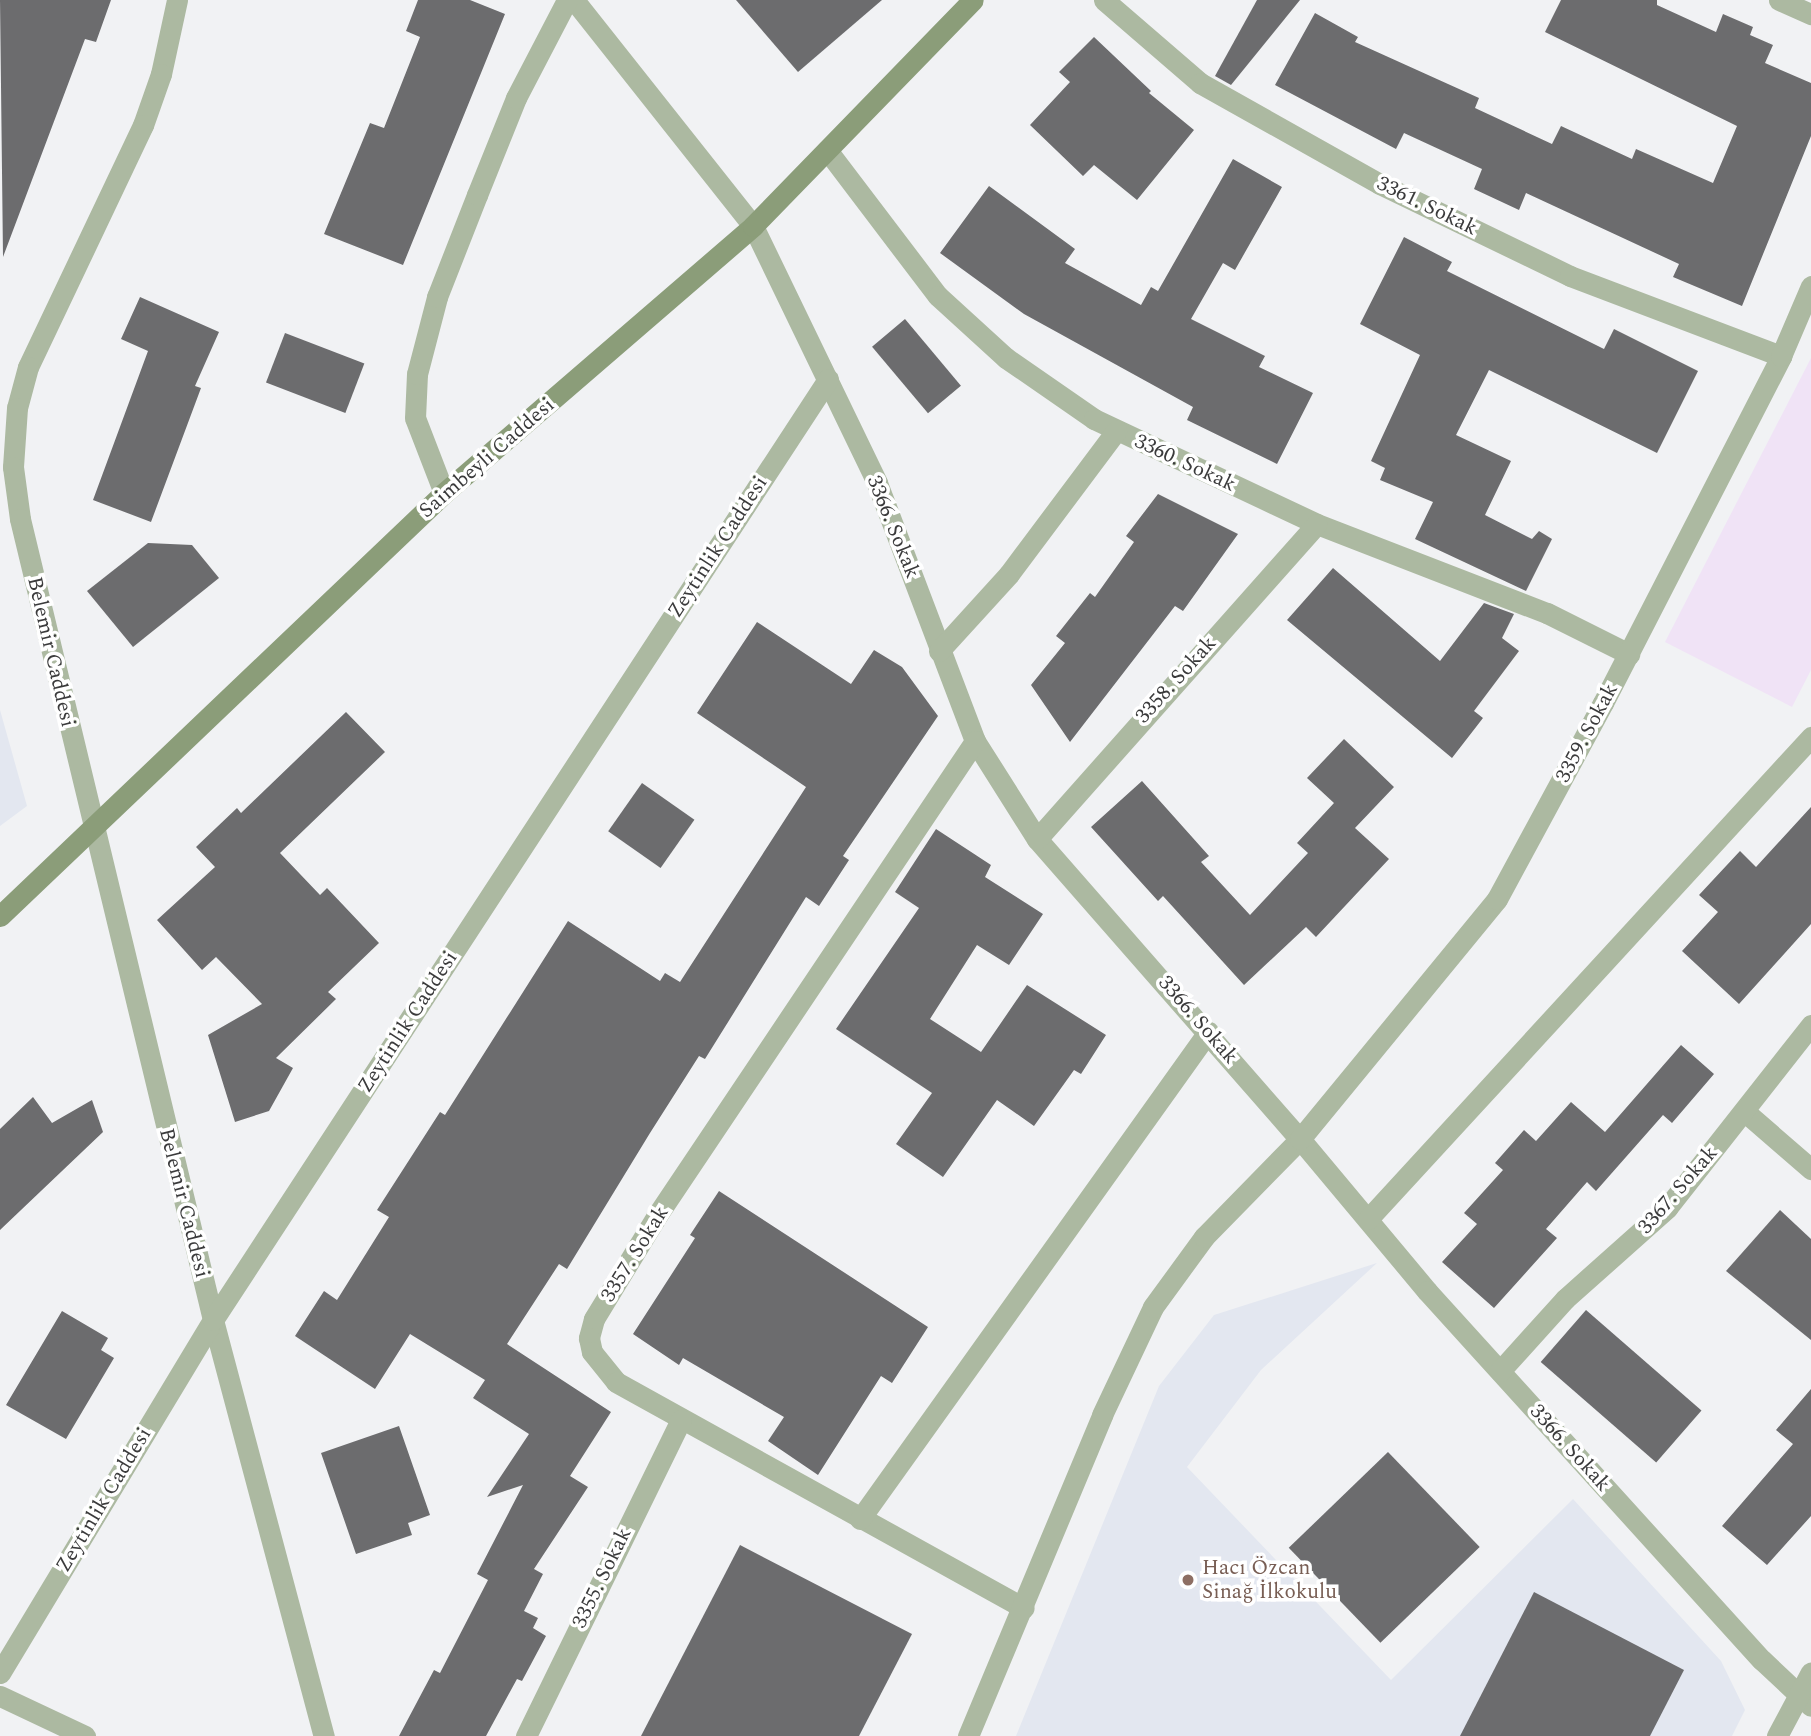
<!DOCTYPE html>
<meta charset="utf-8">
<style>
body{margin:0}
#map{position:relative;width:1811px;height:1736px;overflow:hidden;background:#f1f2f4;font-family:Spectral,serif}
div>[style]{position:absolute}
.commercial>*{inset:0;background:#f0e3f6}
.built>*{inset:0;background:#e3e7f0}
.building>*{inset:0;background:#6c6c6e;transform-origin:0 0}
.minor>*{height:21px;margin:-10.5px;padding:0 10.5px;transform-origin:10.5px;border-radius:10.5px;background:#acb9a1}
.tertiary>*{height:21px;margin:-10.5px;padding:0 10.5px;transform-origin:10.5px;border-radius:10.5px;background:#acb9a1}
.secondary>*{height:21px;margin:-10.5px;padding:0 10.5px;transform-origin:10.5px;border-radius:10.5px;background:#8b9d79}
.dots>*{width:19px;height:19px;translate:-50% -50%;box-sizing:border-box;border:4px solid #fff;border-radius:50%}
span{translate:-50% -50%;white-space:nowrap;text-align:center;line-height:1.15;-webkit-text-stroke:7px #fff;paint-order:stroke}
.street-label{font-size:21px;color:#3b3b3c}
.education-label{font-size:21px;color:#785e54}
.left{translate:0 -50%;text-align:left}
</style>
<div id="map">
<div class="commercial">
<div style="clip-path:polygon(1811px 358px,1811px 670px,1792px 707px,1665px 642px)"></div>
</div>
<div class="built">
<div style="clip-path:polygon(0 710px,27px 806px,0 826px)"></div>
<div style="clip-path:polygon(1377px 1263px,1261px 1370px,1187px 1467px,1391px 1680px,1573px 1499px,1721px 1661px,1745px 1710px,1732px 1736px,1016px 1736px,1159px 1386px,1214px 1315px)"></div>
</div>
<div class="building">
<div style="clip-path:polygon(0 0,111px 0,96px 42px,85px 39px,3px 257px)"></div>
<div style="clip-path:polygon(418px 0,470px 0,505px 14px,403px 265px,324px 234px,370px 123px,384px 128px,420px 37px,406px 31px)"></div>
<div style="clip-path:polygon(736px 0,882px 0,798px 72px)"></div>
<div style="clip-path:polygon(1257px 0,1300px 0,1231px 85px,1215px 76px)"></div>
<div style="clip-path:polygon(1561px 0,1657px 0,1657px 5px,1716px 32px,1723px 14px,1753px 27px,1750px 35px,1773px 45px,1765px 63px,1811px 83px,1811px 136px,1742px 306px,1673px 277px,1679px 264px,1526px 193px,1519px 210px,1474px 189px,1482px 169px,1404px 133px,1396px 149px,1275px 85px,1315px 13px,1358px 37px,1355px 42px,1479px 98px,1475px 108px,1552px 144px,1561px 126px,1632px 159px,1636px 149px,1713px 183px,1737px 126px,1545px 32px)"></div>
<div style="clip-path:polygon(1094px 37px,1151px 91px,1149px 93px,1194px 130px,1137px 200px,1094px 165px,1083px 176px,1030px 125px,1070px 82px,1059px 72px)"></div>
<div style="clip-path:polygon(1233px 159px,1282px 187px,1235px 270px,1223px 263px,1191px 319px,1265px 356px,1259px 367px,1313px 393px,1277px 464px,1187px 420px,1193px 407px,1024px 314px,940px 253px,989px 186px,1075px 249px,1065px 263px,1141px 305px,1151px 287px,1158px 291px)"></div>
<div style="clip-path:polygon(1404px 237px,1452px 262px,1447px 271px,1604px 349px,1614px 329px,1698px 371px,1657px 453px,1489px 370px,1456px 435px,1511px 461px,1485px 515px,1532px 539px,1539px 531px,1552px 539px,1526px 591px,1415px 539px,1433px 502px,1380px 480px,1385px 468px,1371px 461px,1420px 355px,1360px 324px)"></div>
<div style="clip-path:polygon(140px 297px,219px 332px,195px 386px,201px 388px,151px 522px,93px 500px,148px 351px,121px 339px)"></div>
<div style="left:905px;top:319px;width:87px;height:43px;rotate:50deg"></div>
<div style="left:285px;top:333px;width:85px;height:53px;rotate:21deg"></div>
<div style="clip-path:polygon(1158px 494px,1238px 534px,1183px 611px,1175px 606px,1070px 742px,1031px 685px,1065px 643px,1056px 636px,1090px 593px,1095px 597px,1134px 542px,1126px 536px)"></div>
<div style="clip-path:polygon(148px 543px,192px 545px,219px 578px,133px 647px,87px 591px)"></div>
<div style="clip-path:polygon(1333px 568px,1440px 661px,1484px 603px,1514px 614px,1502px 638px,1519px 651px,1474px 711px,1483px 718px,1452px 758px,1287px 620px)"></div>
<div style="clip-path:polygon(757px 622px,851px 684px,874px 650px,902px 667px,938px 716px,843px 856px,849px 860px,819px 906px,806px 897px,705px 1059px,699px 1056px,650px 1133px,567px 1269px,559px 1264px,507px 1344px,611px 1412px,570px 1476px,588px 1487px,534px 1569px,543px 1574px,524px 1611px,538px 1618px,533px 1628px,546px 1636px,522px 1681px,517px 1679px,486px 1736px,399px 1736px,434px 1670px,440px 1673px,488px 1580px,477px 1574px,523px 1485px,487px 1497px,529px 1434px,473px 1398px,485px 1380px,410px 1334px,375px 1389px,295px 1336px,324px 1291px,337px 1300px,389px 1217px,377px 1210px,440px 1112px,445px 1115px,568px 921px,660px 981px,665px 973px,680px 982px,806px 787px,697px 713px)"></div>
<div style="clip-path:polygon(346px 712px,385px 752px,280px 853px,320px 895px,327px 888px,379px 943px,328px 992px,336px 999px,276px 1058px,293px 1068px,269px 1111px,235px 1122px,208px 1035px,262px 1004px,216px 957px,202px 970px,157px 920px,215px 867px,196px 847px,237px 808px,241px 813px)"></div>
<div style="clip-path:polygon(1344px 739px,1394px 787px,1355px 828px,1389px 859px,1316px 937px,1306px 927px,1244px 985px,1163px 896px,1158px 901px,1091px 827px,1142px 781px,1209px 856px,1201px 862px,1250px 915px,1308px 853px,1297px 843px,1334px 803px,1307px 778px)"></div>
<div style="left:642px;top:783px;width:64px;height:59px;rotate:35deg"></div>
<div style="clip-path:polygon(1811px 807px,1811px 924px,1739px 1004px,1682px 951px,1718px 912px,1699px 895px,1740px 851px,1756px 867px)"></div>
<div style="clip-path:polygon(936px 829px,991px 865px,985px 877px,1043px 914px,1009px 965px,977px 945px,930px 1019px,981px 1052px,1027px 985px,1106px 1035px,1081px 1074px,1074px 1070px,1034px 1126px,997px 1100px,943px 1177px,896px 1144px,932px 1093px,836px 1029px,919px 908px,895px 892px)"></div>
<div style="clip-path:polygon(1681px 1045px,1714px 1074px,1672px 1123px,1663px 1115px,1596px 1191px,1587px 1182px,1546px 1229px,1557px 1238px,1494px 1308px,1442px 1262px,1477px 1224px,1464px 1213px,1503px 1170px,1495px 1163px,1524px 1130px,1536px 1141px,1571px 1102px,1605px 1132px)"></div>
<div style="clip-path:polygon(33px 1097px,52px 1123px,92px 1100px,103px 1132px,0 1230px,0 1129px)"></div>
<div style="clip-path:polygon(719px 1191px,928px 1327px,892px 1383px,881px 1376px,818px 1475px,768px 1441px,784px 1417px,683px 1358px,679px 1365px,633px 1334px,695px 1238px,690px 1235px)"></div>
<div style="clip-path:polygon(1780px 1210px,1811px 1239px,1811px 1340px,1726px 1271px)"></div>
<div style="left:1586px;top:1310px;width:153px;height:69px;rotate:41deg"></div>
<div style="clip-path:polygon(62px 1311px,108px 1338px,101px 1350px,114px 1358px,66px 1439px,6px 1405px)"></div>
<div style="clip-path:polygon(1811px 1389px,1811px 1516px,1767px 1565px,1722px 1526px,1793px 1444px,1776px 1430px)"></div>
<div style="clip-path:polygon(399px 1426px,430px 1515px,408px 1523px,412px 1535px,356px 1554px,321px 1453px)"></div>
<div style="left:1388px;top:1452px;width:132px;height:138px;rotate:46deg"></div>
<div style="clip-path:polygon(740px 1545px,912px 1634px,859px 1736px,641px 1736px)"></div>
<div style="clip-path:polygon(1534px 1592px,1684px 1670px,1650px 1736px,1460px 1736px)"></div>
</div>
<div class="minor">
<div style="left:574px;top:0;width:288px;rotate:51.6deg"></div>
<div style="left:753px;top:226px;width:285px;rotate:64.2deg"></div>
<div style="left:877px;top:483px;width:276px;rotate:69.2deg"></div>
<div style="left:975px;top:741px;width:116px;rotate:57.7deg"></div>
<div style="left:1037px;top:839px;width:399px;rotate:48.8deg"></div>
<div style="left:1300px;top:1139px;width:198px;rotate:50.1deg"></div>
<div style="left:1427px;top:1291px;width:498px;rotate:47.8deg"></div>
<div style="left:1762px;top:1660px;width:67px;rotate:43.2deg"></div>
<div style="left:1104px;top:0;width:127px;rotate:40.8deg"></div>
<div style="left:1200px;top:83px;width:206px;rotate:29.3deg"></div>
<div style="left:1380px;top:184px;width:211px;rotate:25.8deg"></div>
<div style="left:1570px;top:276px;width:226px;rotate:20.8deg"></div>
<div style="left:1779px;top:0;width:35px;rotate:24deg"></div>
<div style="left:827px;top:150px;width:183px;rotate:52.8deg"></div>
<div style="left:938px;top:296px;width:92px;rotate:42.4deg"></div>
<div style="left:1006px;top:358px;width:107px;rotate:34.7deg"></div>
<div style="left:1094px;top:419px;width:246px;rotate:25.2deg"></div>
<div style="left:1317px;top:524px;width:247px;rotate:21.2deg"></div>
<div style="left:1547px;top:613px;width:92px;rotate:26.6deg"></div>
<div style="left:444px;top:493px;width:80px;rotate:-111.1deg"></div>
<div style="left:415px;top:418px;width:44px;rotate:-87.4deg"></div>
<div style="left:417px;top:374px;width:80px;rotate:-75.4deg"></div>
<div style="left:437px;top:297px;width:110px;rotate:-68.6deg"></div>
<div style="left:477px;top:195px;width:105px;rotate:-68.1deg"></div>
<div style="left:516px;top:98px;width:110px;rotate:-62.5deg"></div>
<div style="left:939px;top:651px;width:104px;rotate:-47.7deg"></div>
<div style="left:1009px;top:574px;width:179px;rotate:-53.2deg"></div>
<div style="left:975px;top:741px;width:569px;rotate:123.83deg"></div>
<div style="left:658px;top:1214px;width:123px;rotate:121.4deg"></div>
<div style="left:594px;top:1319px;width:20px;rotate:105deg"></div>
<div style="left:589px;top:1338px;width:14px;rotate:78deg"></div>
<div style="left:592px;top:1352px;width:38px;rotate:51deg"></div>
<div style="left:616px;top:1382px;width:466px;rotate:29deg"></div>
<div style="left:1037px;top:839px;width:421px;rotate:-48.4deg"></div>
<div style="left:1744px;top:1111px;width:89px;rotate:40.9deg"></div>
<div style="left:1368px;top:1219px;width:655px;rotate:-47.41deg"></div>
<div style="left:1500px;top:1371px;width:97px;rotate:-47.9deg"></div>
<div style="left:1565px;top:1299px;width:137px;rotate:-41.7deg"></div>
<div style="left:1667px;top:1208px;width:233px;rotate:-51.8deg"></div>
<div style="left:860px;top:1519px;width:599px;rotate:-54.45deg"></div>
<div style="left:526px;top:1736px;width:352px;rotate:-63.9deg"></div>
<div style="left:968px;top:1736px;width:348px;rotate:-67.3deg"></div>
<div style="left:1102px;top:1415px;width:119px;rotate:-64.7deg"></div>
<div style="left:1153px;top:1307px;width:87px;rotate:-53.9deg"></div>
<div style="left:1204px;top:1237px;width:137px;rotate:-45.6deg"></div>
<div style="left:1300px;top:1139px;width:310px;rotate:-50.6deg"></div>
<div style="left:1497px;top:899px;width:223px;rotate:-61.6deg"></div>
<div style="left:1603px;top:703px;width:390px;rotate:-62.8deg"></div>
<div style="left:1781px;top:356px;width:76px;rotate:-66.8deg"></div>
<div style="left:1777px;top:1736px;width:72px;rotate:-62deg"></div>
</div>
<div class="tertiary">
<div style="left:177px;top:0;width:76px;rotate:102.2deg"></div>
<div style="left:161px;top:74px;width:54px;rotate:109.4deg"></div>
<div style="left:143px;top:125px;width:268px;rotate:115.4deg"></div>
<div style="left:28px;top:367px;width:42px;rotate:105deg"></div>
<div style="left:17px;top:408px;width:59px;rotate:93.9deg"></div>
<div style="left:13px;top:467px;width:52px;rotate:82.3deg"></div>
<div style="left:20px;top:519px;width:824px;rotate:76.45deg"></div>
<div style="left:213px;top:1320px;width:431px;rotate:75.1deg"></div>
<div style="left:0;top:1673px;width:412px;rotate:-58.9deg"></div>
<div style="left:213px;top:1320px;width:1124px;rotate:-56.83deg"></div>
<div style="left:0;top:1696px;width:94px;rotate:25.2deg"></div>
</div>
<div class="secondary">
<div style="left:0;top:916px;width:613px;rotate:-43.61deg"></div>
<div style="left:444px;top:493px;width:408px;rotate:-40.8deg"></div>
<div style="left:753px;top:226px;width:315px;rotate:-45.8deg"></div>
</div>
<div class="dots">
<div style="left:1188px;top:1580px;background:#8d6e63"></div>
</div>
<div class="street-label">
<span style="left:1427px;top:206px;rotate:26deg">3361. Sokak</span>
<span style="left:487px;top:458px;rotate:-41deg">Saimbeyli Caddesi</span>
<span style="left:1185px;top:463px;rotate:25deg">3360. Sokak</span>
<span style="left:893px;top:527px;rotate:68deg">3366. Sokak</span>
<span style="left:718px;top:547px;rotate:-57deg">Zeytinlik Caddesi</span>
<span style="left:51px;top:652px;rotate:77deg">Belemir Caddesi</span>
<span style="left:1176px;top:680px;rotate:-48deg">3358. Sokak</span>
<span style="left:1587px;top:733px;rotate:-62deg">3359. Sokak</span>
<span style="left:1198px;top:1020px;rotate:49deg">3366. Sokak</span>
<span style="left:408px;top:1022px;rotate:-57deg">Zeytinlik Caddesi</span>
<span style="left:1678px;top:1190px;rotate:-49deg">3367. Sokak</span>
<span style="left:184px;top:1203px;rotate:76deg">Belemir Caddesi</span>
<span style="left:635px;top:1254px;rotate:-58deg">3357. Sokak</span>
<span style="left:1570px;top:1448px;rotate:48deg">3366. Sokak</span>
<span style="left:104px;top:1500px;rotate:-59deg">Zeytinlik Caddesi</span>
<span style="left:602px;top:1578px;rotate:-64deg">3355. Sokak</span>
</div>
<div class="education-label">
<span class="left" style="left:1202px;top:1580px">Hacı Özcan<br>Sinağ İlkokulu</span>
</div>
</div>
